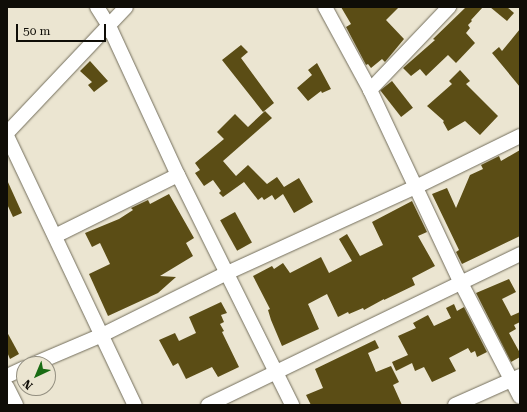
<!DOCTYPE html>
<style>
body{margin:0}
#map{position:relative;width:527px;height:412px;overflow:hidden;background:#ebe5d1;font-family:"Roboto Serif",serif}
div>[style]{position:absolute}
.building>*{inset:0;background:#5b4d15;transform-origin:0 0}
.roads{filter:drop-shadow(0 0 1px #736e5c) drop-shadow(0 0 1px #736e5c)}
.minor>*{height:14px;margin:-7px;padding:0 7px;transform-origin:7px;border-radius:7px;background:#fff}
span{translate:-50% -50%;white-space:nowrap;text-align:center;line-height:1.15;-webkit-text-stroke:4px #ebe5d1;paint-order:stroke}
.frame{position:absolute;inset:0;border:8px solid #0f0d07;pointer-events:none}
.north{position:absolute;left:16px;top:356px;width:40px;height:40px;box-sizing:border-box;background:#ebe5d1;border:1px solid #938f80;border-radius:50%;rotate:224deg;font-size:11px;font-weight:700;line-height:16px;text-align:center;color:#0f0d07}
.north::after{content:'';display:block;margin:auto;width:14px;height:18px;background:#196c13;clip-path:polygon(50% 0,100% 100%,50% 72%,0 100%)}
.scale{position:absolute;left:16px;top:24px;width:90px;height:18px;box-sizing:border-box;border:2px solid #0f0d07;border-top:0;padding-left:5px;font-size:12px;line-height:14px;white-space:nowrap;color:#0f0d07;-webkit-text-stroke:3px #ebe5d1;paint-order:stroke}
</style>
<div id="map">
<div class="building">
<div style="clip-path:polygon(341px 7px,399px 7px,386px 20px,404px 39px,385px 62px,382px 59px,371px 68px,368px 64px,366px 65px,346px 27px,351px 24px)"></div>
<div style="clip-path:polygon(466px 7px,483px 7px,471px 20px,472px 21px,468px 25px,470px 28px,466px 33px,475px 43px,456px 63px,448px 55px,426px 76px,420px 69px,411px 76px,403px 68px,435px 40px,433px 39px)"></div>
<div style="clip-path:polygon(490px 7px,507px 7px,514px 13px,507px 21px)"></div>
<div style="clip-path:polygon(520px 29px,520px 87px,492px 53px,499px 47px,502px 51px)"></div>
<div style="clip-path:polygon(241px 45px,248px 52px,241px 58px,274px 103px,263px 112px,222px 60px)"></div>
<div style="clip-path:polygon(90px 61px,108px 81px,94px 92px,88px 85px,92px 82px,80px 71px)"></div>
<div style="clip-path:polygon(317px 63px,331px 89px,322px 93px,321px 91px,308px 101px,297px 88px,312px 75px,308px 70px)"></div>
<div style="clip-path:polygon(460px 70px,470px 81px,466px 84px,498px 116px,480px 135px,465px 121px,448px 131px,443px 122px,444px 121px,427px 106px,452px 84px,449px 81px)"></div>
<div style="left:392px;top:81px;width:34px;height:15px;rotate:52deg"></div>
<div style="clip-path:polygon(265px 111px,272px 118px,223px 161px,236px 176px,248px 165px,267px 184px,277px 177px,284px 187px,299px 178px,313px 202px,294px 213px,283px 194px,275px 200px,272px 195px,264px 200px,262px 197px,258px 200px,244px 182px,223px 197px,219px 193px,221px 191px,213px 180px,204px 186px,195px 173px,200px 170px,195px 163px,224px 139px,217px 132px,235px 114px,248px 127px)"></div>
<div style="clip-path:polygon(520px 150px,520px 236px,462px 264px,456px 252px,459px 250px,432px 194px,447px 188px,456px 208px,470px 175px,483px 169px,481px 165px,499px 156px,501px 161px)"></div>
<div style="clip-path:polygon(7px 180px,22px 213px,13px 217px,7px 204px)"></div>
<div style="clip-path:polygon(169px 194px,194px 238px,186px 243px,193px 256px,160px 276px,176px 277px,158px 293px,108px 316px,89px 274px,110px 264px,100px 243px,92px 247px,85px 233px,119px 219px,133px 210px,131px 208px,148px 200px,150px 204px)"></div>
<div style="clip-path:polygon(412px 201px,427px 232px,418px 236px,435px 266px,412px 278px,415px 285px,384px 300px,384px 299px,364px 310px,363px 308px,349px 314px,348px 312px,338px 317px,327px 294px,308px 304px,319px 329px,282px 346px,271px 320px,268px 310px,270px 309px,253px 276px,272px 266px,274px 269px,283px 263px,290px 273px,321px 257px,329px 273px,352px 261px,339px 239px,347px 234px,360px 256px,383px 245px,372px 222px)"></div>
<div style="left:235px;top:212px;width:35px;height:17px;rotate:61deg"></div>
<div style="clip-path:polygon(509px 279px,516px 292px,502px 299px,511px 316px,520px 312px,520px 322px,514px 325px,516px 329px,509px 333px,520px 353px,520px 357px,511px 362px,476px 293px)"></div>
<div style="clip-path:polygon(221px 302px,227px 313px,221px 315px,224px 322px,220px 324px,224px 331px,222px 332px,239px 367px,218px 377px,212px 367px,186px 379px,178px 363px,173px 366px,159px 340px,175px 333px,179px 341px,196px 333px,189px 317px)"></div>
<div style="clip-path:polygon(454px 304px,457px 311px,464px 307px,487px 352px,477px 357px,475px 351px,471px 353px,468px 348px,449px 358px,456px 371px,432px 382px,424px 367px,415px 371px,412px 363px,396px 371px,392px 362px,408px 355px,398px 336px,416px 328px,413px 323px,428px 315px,434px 326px,451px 318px,446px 308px)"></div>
<div style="clip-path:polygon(7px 332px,19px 354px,10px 359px,7px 352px)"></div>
<div style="clip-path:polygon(375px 340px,379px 348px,368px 353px,376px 372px,391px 366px,399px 382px,393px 385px,402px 405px,311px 405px,306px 395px,323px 388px,315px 369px)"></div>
</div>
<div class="roads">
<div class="minor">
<div style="left:97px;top:7px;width:22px;rotate:58deg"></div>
<div style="left:109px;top:26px;width:164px;rotate:65.2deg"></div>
<div style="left:178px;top:175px;width:257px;rotate:63.6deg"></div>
<div style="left:325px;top:7px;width:94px;rotate:61.5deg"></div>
<div style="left:370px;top:90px;width:213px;rotate:64.8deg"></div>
<div style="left:461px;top:283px;width:128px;rotate:62.6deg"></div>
<div style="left:370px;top:90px;width:115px;rotate:-46.4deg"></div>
<div style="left:7px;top:133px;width:173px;rotate:-46.6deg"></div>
<div style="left:7px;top:136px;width:298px;rotate:64.6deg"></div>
<div style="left:55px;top:236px;width:137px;rotate:-26.4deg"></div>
<div style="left:34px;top:364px;width:74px;rotate:-23.1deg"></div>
<div style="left:102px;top:335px;width:140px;rotate:-26.4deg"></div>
<div style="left:227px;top:273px;width:208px;rotate:-24.5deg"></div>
<div style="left:416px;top:187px;width:116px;rotate:-26.1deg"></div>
<div style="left:7px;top:376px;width:19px;rotate:-25deg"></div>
<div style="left:7px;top:387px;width:20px;rotate:63deg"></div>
<div style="left:208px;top:405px;width:347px;rotate:-25.8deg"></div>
<div style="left:455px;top:405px;width:71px;rotate:-24deg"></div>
</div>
</div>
<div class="frame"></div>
<div class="north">N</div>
<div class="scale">50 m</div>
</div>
